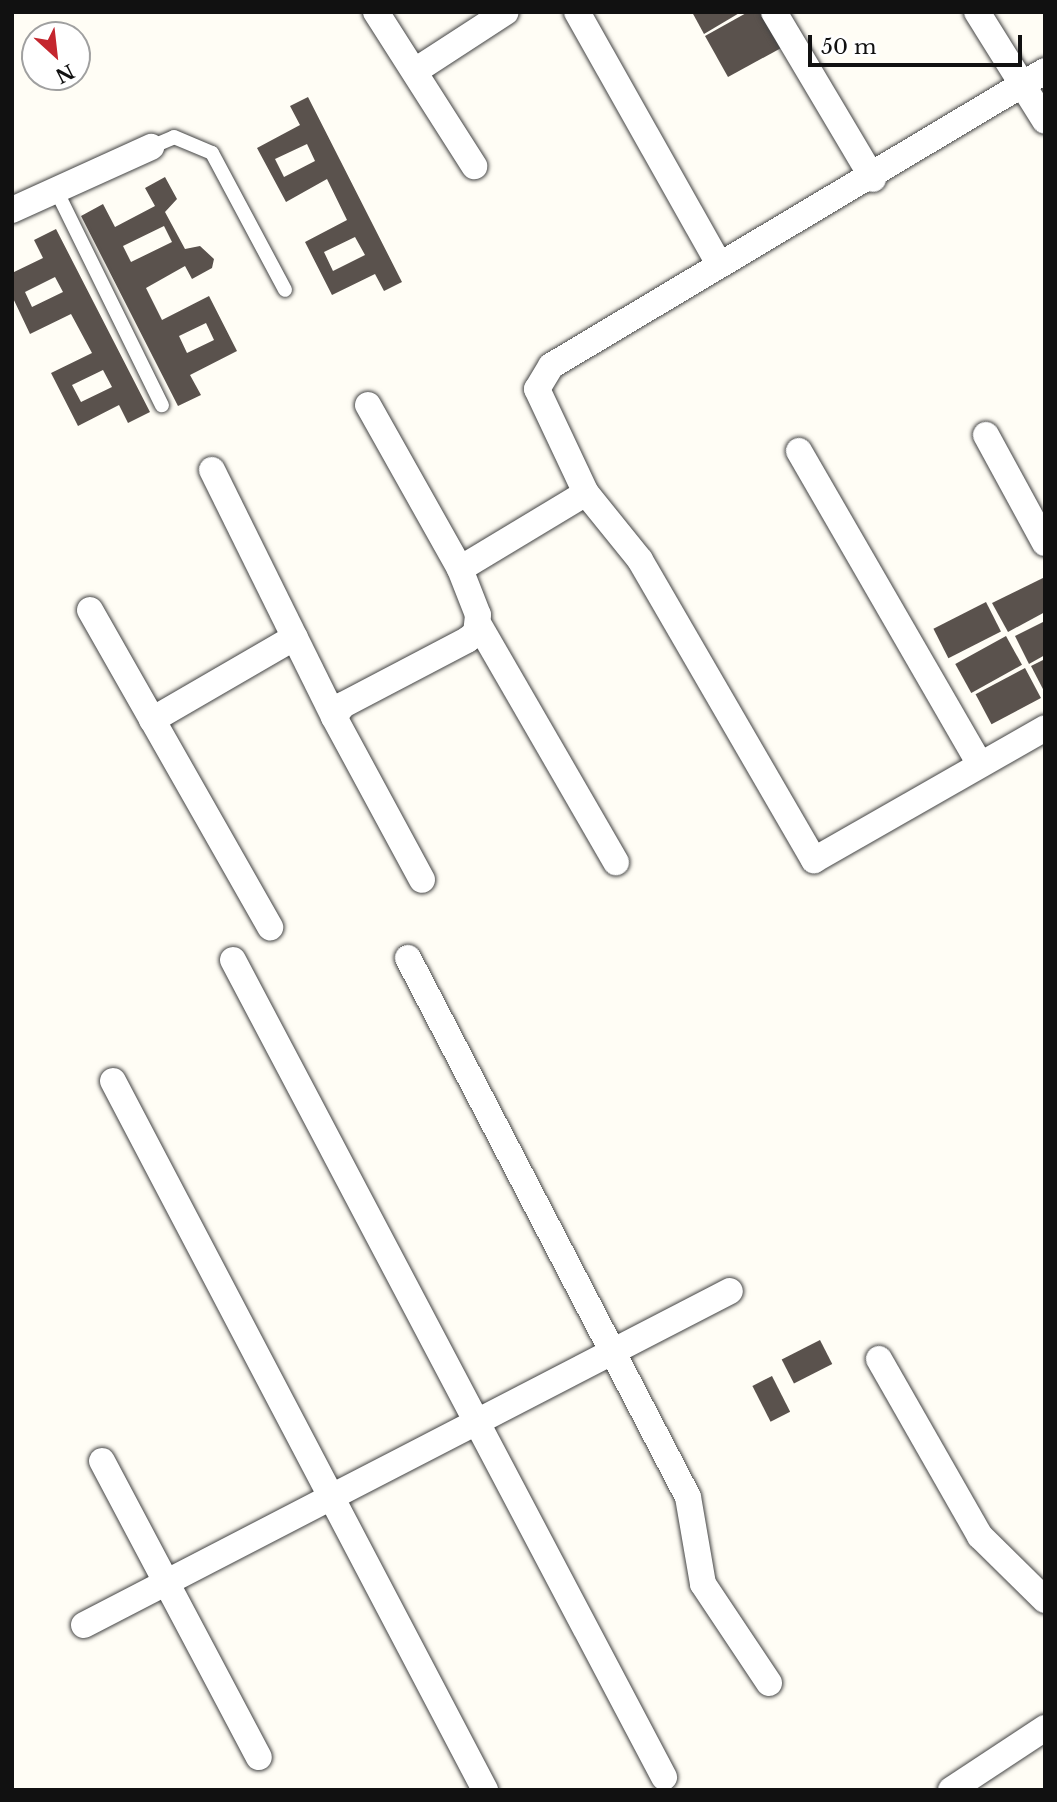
<!DOCTYPE html>
<style>
body{margin:0}
#map{position:relative;width:1057px;height:1802px;overflow:hidden;background:#fffdf5;font-family:"Libre Baskerville",serif}
div>[style]{position:absolute}
.building>*{inset:0;background:#5a524d;transform-origin:0 0}
.roads{filter:drop-shadow(0 0 2px #444) drop-shadow(0 0 2px #444)}
.lane>*{height:14px;margin:-7px;padding:0 7px;transform-origin:7px;border-radius:7px;background:#fff}
.street>*{height:26px;margin:-13px;padding:0 13px;transform-origin:13px;border-radius:13px;background:#fff}
span{translate:-50% -50%;white-space:nowrap;text-align:center;line-height:1.15;-webkit-text-stroke:7px #fff;paint-order:stroke}
.frame{position:absolute;inset:0;border:14px solid #111;pointer-events:none}
.north{position:absolute;left:21px;top:21px;width:70px;height:70px;box-sizing:border-box;background:#fff;border:2px solid #a0a0a0;border-radius:50%;rotate:153deg;font-size:19px;font-weight:700;line-height:28px;text-align:center;color:#111}
.north::after{content:'';display:block;margin:auto;width:24px;height:32px;background:#c4262e;clip-path:polygon(50% 0,100% 100%,50% 72%,0 100%)}
.scale{position:absolute;left:808px;top:35px;width:214px;height:32px;box-sizing:border-box;border:4px solid #111;border-top:0;padding-left:9px;font-size:21px;line-height:24px;white-space:nowrap;color:#111;-webkit-text-stroke:5px #fff;paint-order:stroke}
</style>
<div id="map">
<div class="building">
<div style="clip-path:polygon(692px 12px,741px 12px,704px 34px)"></div>
<div style="clip-path:polygon(748px 12px,765px 12px,783px 47px,728px 77px,705px 36px)"></div>
<div style="clip-path:polygon(evenodd,308px 97px,402px 282px,384px 291px,375px 274px,332px 295px,305px 242px,347px 220px,327px 179px,286px 202px,257px 148px,300px 125px,290px 106px,308px 97px,307px 144px,315px 161px,284px 177px,275px 159px,307px 144px,308px 97px,355px 237px,365px 255px,333px 271px,324px 252px,355px 237px)"></div>
<div style="clip-path:polygon(evenodd,165px 177px,177px 199px,165px 212px,185px 249px,200px 246px,214px 259px,212px 268px,192px 279px,185px 266px,146px 288px,162px 320px,209px 296px,237px 351px,190px 375px,201px 395px,178px 406px,81px 216px,103px 204px,115px 227px,155px 206px,145px 188px,165px 177px,164px 226px,172px 242px,131px 262px,123px 246px,164px 226px,165px 177px,206px 323px,214px 340px,187px 353px,179px 336px,206px 323px)"></div>
<div style="clip-path:polygon(evenodd,56px 229px,150px 412px,128px 423px,119px 405px,78px 426px,51px 373px,92px 353px,71px 314px,30px 334px,12px 296px,12px 273px,43px 258px,34px 240px,56px 229px,55px 277px,63px 292px,32px 307px,25px 292px,55px 277px,56px 229px,103px 370px,112px 387px,81px 402px,72px 385px,103px 370px)"></div>
<div style="clip-path:polygon(1045px 577px,1045px 612px,1008px 632px,992px 603px)"></div>
<div style="left:986px;top:602px;width:33px;height:59px;rotate:63deg"></div>
<div style="clip-path:polygon(1045px 621px,1045px 655px,1029px 664px,1015px 636px)"></div>
<div style="left:1006px;top:636px;width:33px;height:58px;rotate:61deg"></div>
<div style="clip-path:polygon(1045px 659px,1045px 693px,1031px 666px)"></div>
<div style="left:1025px;top:668px;width:34px;height:56px;rotate:62deg"></div>
<div style="left:820px;top:1340px;width:27px;height:43px;rotate:63deg"></div>
<div style="left:772px;top:1376px;width:40px;height:22px;rotate:63deg"></div>
</div>
<div class="roads">
<div class="lane">
<div style="left:151px;top:147px;width:25px;rotate:-23deg"></div>
<div style="left:174px;top:137px;width:41px;rotate:22.8deg"></div>
<div style="left:212px;top:153px;width:155px;rotate:61.9deg"></div>
<div style="left:56px;top:190px;width:240px;rotate:63.8deg"></div>
</div>
<div class="street">
<div style="left:376px;top:12px;width:183px;rotate:57.5deg"></div>
<div style="left:577px;top:12px;width:289px;rotate:60.6deg"></div>
<div style="left:774px;top:12px;width:194px;rotate:59.3deg"></div>
<div style="left:977px;top:12px;width:128px;rotate:58deg"></div>
<div style="left:415px;top:71px;width:108px;rotate:-33deg"></div>
<div style="left:1045px;top:71px;width:575px;rotate:149.16deg"></div>
<div style="left:551px;top:366px;width:27px;rotate:121deg"></div>
<div style="left:537px;top:389px;width:115px;rotate:64.8deg"></div>
<div style="left:586px;top:493px;width:86px;rotate:51.1deg"></div>
<div style="left:640px;top:560px;width:347px;rotate:59.9deg"></div>
<div style="left:814px;top:860px;width:266px;rotate:-29.7deg"></div>
<div style="left:12px;top:210px;width:153px;rotate:-24.4deg"></div>
<div style="left:368px;top:405px;width:188px;rotate:60.7deg"></div>
<div style="left:460px;top:569px;width:49px;rotate:68.6deg"></div>
<div style="left:478px;top:615px;width:18px;rotate:96deg"></div>
<div style="left:476px;top:633px;width:11px;rotate:142deg"></div>
<div style="left:467px;top:640px;width:140px;rotate:152.3deg"></div>
<div style="left:343px;top:705px;width:15px;rotate:127deg"></div>
<div style="left:334px;top:717px;width:185px;rotate:61.6deg"></div>
<div style="left:986px;top:435px;width:123px;rotate:61.4deg"></div>
<div style="left:799px;top:451px;width:362px;rotate:60deg"></div>
<div style="left:212px;top:470px;width:275px;rotate:63.7deg"></div>
<div style="left:460px;top:569px;width:147px;rotate:-31.1deg"></div>
<div style="left:90px;top:610px;width:365px;rotate:60.4deg"></div>
<div style="left:479px;top:625px;width:274px;rotate:60deg"></div>
<div style="left:152px;top:720px;width:165px;rotate:-30.1deg"></div>
<div style="left:408px;top:958px;width:607px;rotate:62.55deg"></div>
<div style="left:688px;top:1497px;width:88px;rotate:80.2deg"></div>
<div style="left:703px;top:1584px;width:119px;rotate:56.3deg"></div>
<div style="left:233px;top:960px;width:924px;rotate:62.19deg"></div>
<div style="left:113px;top:1081px;width:801px;rotate:62.31deg"></div>
<div style="left:879px;top:1359px;width:204px;rotate:60.3deg"></div>
<div style="left:980px;top:1536px;width:91px;rotate:44.6deg"></div>
<div style="left:102px;top:1461px;width:335px;rotate:62.1deg"></div>
<div style="left:84px;top:1625px;width:727px;rotate:-27.34deg"></div>
<div style="left:951px;top:1790px;width:113px;rotate:-33.4deg"></div>
</div>
</div>
<div class="frame"></div>
<div class="north">N</div>
<div class="scale">50 m</div>
</div>
